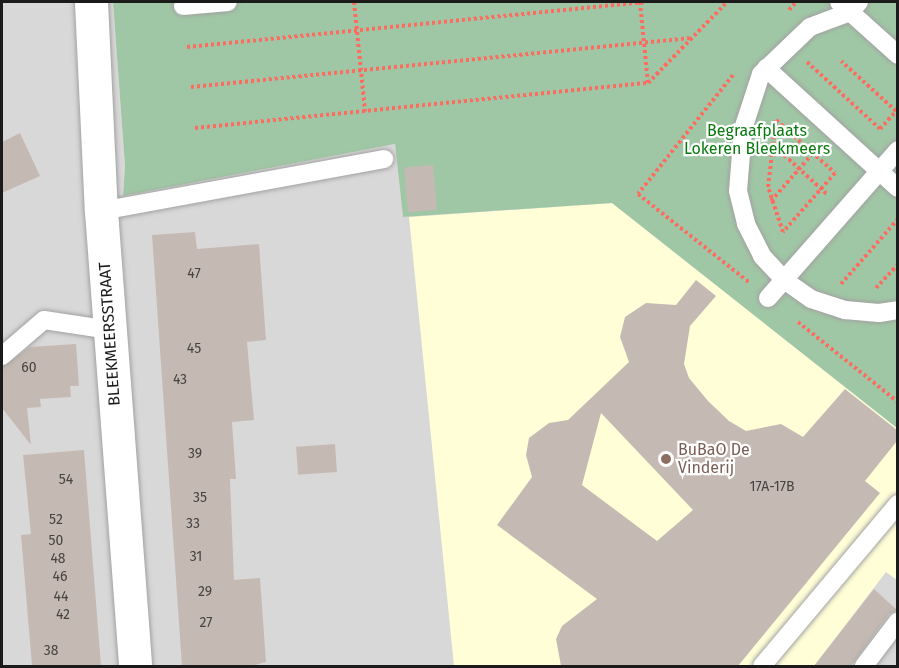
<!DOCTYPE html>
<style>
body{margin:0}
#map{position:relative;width:899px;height:668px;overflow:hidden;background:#ede8e0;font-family:"Fira Sans",sans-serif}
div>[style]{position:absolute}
.residential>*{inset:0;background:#d9d8d8}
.education>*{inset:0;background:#fffed7}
.cemetery>*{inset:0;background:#a0c7a5}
.building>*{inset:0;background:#c5bab3;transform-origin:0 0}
.path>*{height:4px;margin-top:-2px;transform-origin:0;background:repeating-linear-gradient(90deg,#fe6c60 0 3px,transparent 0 6px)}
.roads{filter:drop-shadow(0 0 2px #a2a2a2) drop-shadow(0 0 2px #a2a2a2)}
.service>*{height:18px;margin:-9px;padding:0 9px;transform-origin:9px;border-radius:9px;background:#fff}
.minor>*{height:33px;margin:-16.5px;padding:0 16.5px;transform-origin:16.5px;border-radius:16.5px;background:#fff}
.dots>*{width:16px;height:16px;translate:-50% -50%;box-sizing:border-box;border:3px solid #fff;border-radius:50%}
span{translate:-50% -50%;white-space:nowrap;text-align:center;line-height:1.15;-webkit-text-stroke:4.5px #fff;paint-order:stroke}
.number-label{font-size:14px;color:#464341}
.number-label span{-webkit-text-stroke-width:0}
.park-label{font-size:16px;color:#087a0e}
.street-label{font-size:16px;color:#1b1b1b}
.education-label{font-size:16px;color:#785e54}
.left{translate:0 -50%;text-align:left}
.frame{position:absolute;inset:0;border:3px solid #1b1b1b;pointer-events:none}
</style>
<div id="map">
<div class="residential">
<div style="clip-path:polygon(2px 2px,113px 2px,125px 166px,123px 196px,395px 144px,403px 217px,612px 203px,897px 428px,897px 666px,2px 666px)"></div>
</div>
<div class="education">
<div style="clip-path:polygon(612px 203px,897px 428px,897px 580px,886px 572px,814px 666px,454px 666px,409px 217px)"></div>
</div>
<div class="cemetery">
<div style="clip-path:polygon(113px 2px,897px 2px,897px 428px,612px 203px,403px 217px,395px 144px,123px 196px,125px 166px)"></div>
</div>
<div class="building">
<div style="clip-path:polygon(20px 133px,40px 176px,2px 193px,2px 142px)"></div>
<div style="left:433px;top:165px;width:45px;height:29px;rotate:85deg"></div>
<div style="clip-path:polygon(195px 232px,197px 249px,259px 244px,266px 340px,247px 342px,254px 420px,232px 422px,236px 479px,230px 479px,234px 580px,260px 578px,266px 662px,251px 666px,182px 666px,152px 235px)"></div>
<div style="clip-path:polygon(evenodd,696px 280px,716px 296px,690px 326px,684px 364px,689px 378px,708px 401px,729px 421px,746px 431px,781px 424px,803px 437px,845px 389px,897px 430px,897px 441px,865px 481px,880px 493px,738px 666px,561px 666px,556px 639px,562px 626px,597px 599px,497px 525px,532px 477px,526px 455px,529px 438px,549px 423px,568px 420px,629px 362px,620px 337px,625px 317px,646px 303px,676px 305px,696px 280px,601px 413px,693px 510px,657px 541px,582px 485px,601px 413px)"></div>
<div style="clip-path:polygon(76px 344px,79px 386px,70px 386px,71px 397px,40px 399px,41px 407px,27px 408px,31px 445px,2px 408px,2px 367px,30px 347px)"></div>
<div style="left:335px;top:444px;width:28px;height:39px;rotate:86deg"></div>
<div style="clip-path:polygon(84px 450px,101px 666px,32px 666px,21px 535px,31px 534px,23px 455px)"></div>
<div style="clip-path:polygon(874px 589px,897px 610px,889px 614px,851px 666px,814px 666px)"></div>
</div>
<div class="path">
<div style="left:354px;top:2px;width:110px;rotate:84.2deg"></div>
<div style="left:640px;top:2px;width:81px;rotate:84.4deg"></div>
<div style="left:789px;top:10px;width:11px;rotate:-49deg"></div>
<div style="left:187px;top:47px;width:460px;rotate:-5.6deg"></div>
<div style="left:807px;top:62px;width:99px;rotate:42.5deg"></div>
<div style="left:880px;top:129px;width:24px;rotate:-48deg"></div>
<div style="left:896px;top:111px;width:74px;rotate:-137.7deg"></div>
<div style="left:733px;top:75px;width:152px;rotate:128.6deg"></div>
<div style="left:638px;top:194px;width:143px;rotate:38.5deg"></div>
<div style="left:191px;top:87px;width:502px;rotate:-5.6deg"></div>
<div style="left:776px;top:120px;width:79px;rotate:41.9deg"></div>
<div style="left:835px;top:173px;width:79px;rotate:131.4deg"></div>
<div style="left:783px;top:232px;width:47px;rotate:-108.4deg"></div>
<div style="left:768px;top:187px;width:67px;rotate:-83.2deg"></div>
<div style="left:195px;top:128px;width:455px;rotate:-5.7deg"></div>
<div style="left:648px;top:83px;width:113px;rotate:-45.7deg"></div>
<div style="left:771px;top:143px;width:77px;rotate:42.4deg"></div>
<div style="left:771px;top:201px;width:64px;rotate:-48.8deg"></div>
<div style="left:841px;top:284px;width:86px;rotate:-48.8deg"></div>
<div style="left:876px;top:288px;width:33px;rotate:-47deg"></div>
<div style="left:798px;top:322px;width:128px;rotate:38.7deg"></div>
</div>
<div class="roads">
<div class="service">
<div style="left:839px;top:2px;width:79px;rotate:41.9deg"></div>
<div style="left:859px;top:2px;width:13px;rotate:132deg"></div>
<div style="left:850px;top:12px;width:43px;rotate:159.4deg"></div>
<div style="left:810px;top:27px;width:68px;rotate:136.2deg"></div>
<div style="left:761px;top:74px;width:58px;rotate:108.1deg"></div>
<div style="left:743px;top:129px;width:62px;rotate:94.6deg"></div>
<div style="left:738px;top:191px;width:34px;rotate:76deg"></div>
<div style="left:746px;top:224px;width:36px;rotate:63deg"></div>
<div style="left:762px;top:256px;width:33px;rotate:47deg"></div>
<div style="left:784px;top:280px;width:33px;rotate:35deg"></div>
<div style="left:811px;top:299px;width:36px;rotate:18deg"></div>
<div style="left:845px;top:310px;width:34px;rotate:5deg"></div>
<div style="left:879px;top:313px;width:19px;rotate:-9deg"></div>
<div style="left:183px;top:6px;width:45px;rotate:-5.1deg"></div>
<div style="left:766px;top:68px;width:178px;rotate:42.3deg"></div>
<div style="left:101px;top:211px;width:288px;rotate:-10.4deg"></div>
<div style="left:768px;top:298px;width:197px;rotate:-48.7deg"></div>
<div style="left:2px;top:356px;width:55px;rotate:-40.6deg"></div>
<div style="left:44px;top:320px;width:67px;rotate:8.6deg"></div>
<div style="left:762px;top:666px;width:212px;rotate:-50deg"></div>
<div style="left:864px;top:666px;width:56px;rotate:-52.9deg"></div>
</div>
<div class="minor">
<div style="left:91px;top:2px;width:209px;rotate:87.3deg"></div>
<div style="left:101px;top:211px;width:456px;rotate:85.7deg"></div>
</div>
</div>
<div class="dots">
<div style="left:666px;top:459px;background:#8d6e63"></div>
</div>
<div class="number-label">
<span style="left:194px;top:274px">47</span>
<span style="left:194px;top:349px">45</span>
<span style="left:29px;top:368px">60</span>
<span style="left:180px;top:380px">43</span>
<span style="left:195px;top:454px">39</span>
<span style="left:66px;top:480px">54</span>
<span style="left:772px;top:487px">17A-17B</span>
<span style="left:200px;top:498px">35</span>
<span style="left:56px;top:520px">52</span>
<span style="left:193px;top:524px">33</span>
<span style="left:56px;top:541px">50</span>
<span style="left:196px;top:557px">31</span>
<span style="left:58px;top:559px">48</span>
<span style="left:60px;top:577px">46</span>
<span style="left:205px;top:592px">29</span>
<span style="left:61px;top:597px">44</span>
<span style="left:63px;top:615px">42</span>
<span style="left:206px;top:623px">27</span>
<span style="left:51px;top:651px">38</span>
</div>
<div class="park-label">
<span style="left:757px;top:140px">Begraafplaats<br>Lokeren Bleekmeers</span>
</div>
<div class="street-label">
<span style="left:110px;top:334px;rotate:-94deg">BLEEKMEERSSTRAAT</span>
</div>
<div class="education-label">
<span class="left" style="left:678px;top:459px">BuBaO De<br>Vinderij</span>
</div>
<div class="frame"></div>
</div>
